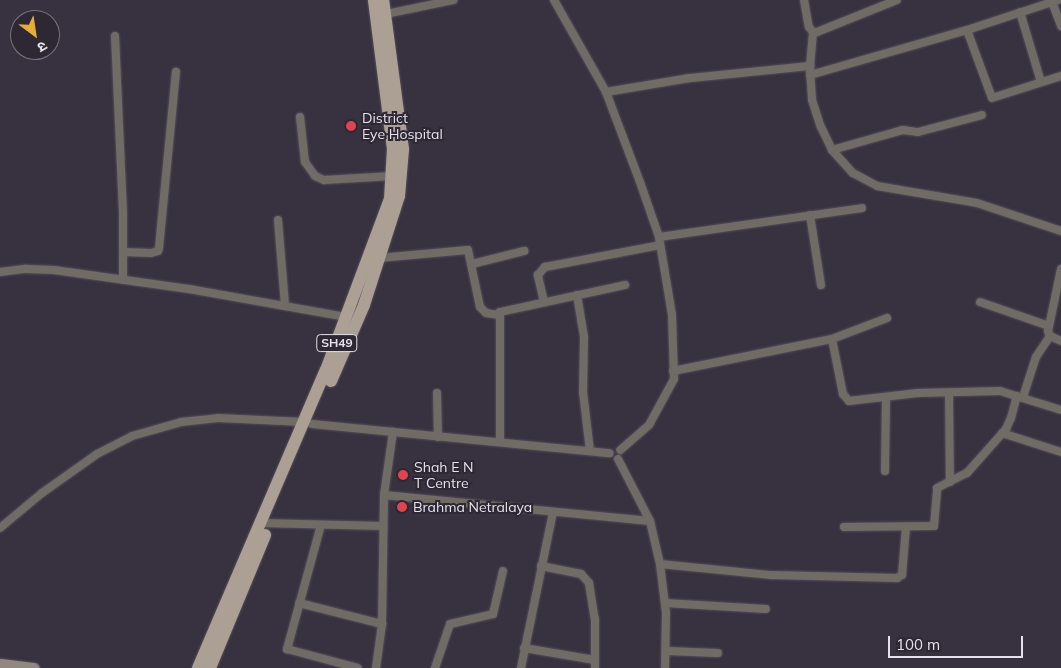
<!DOCTYPE html>
<meta charset="utf-8">
<style>
body{margin:0}
#map{position:relative;width:1061px;height:668px;overflow:hidden;background:#38313f;font-family:Mulish,"Noto Sans Devanagari",sans-serif}
div>[style]{position:absolute}
.roads{filter:drop-shadow(0 0 1px #544d5b) drop-shadow(0 0 1px #544d5b)}
.street>*{height:8px;margin:-4px;padding:0 4px;transform-origin:4px;border-radius:4px;background:#706b65}
.secondary>*{height:11px;margin:-5.5px;padding:0 5.5px;transform-origin:5.5px;border-radius:5.5px;background:#91897f}
.primary>*{height:12px;margin:-6px;padding:0 6px;transform-origin:6px;border-radius:6px;background:#aba093}
.dots>*{width:14px;height:14px;translate:-50% -50%;box-sizing:border-box;border:2px solid #2e2734;border-radius:50%}
span{translate:-50% -50%;white-space:nowrap;text-align:center;line-height:1.15;-webkit-text-stroke:4px #2e2734;paint-order:stroke}
.shield-label span{padding:1px 4px;background:#2e2734;border:1px solid;border-radius:4px;-webkit-text-stroke-width:0}
.shield-label{font-size:12px;color:#e6e2eb;font-weight:700}
.poi-label{font-size:14px;color:#e6e2eb}
.left{translate:0 -50%;text-align:left}
.north{position:absolute;left:10px;top:10px;width:50px;height:50px;box-sizing:border-box;background:#2e2734;border:1px solid #78727d;border-radius:50%;rotate:149deg;font-size:14px;font-weight:700;line-height:20px;text-align:center;color:#e6e2eb}
.north::after{content:'';display:block;margin:auto;width:18px;height:22px;background:#e6ac36;clip-path:polygon(50% 0,100% 100%,50% 72%,0 100%)}
.scale{position:absolute;left:888px;top:636px;width:135px;height:22px;box-sizing:border-box;border:2px solid #e6e2eb;border-top:0;padding-left:6px;font-size:15px;line-height:18px;white-space:nowrap;color:#e6e2eb;-webkit-text-stroke:4px #2e2734;paint-order:stroke}
</style>
<div id="map">
<div class="roads">
<div class="street">
<div style="left:554px;top:0;width:106px;rotate:60.5deg"></div>
<div style="left:606px;top:92px;width:96px;rotate:69.3deg"></div>
<div style="left:640px;top:182px;width:58px;rotate:70.9deg"></div>
<div style="left:659px;top:237px;width:79px;rotate:80.5deg"></div>
<div style="left:672px;top:315px;width:64px;rotate:88.2deg"></div>
<div style="left:674px;top:379px;width:52px;rotate:118.5deg"></div>
<div style="left:649px;top:425px;width:38px;rotate:139deg"></div>
<div style="left:804px;top:0;width:27px;rotate:80deg"></div>
<div style="left:809px;top:27px;width:6px;rotate:51deg"></div>
<div style="left:813px;top:32px;width:4px"></div>
<div style="left:817px;top:32px;width:86px;rotate:-21.8deg"></div>
<div style="left:1052px;top:2px;width:26px;rotate:69deg"></div>
<div style="left:1020px;top:12px;width:73px;rotate:73.3deg"></div>
<div style="left:381px;top:15px;width:74px;rotate:-11.8deg"></div>
<div style="left:967px;top:30px;width:72px;rotate:69.8deg"></div>
<div style="left:992px;top:98px;width:72px;rotate:-17.7deg"></div>
<div style="left:813px;top:32px;width:38px;rotate:95deg"></div>
<div style="left:810px;top:70px;width:30px;rotate:86deg"></div>
<div style="left:812px;top:100px;width:28px;rotate:72deg"></div>
<div style="left:821px;top:127px;width:25px;rotate:64deg"></div>
<div style="left:832px;top:150px;width:31px;rotate:48deg"></div>
<div style="left:853px;top:173px;width:27px;rotate:28deg"></div>
<div style="left:877px;top:186px;width:101px;rotate:9.6deg"></div>
<div style="left:977px;top:203px;width:89px;rotate:18.4deg"></div>
<div style="left:115px;top:36px;width:176px;rotate:87.4deg"></div>
<div style="left:123px;top:212px;width:68px;rotate:90deg"></div>
<div style="left:810px;top:75px;width:163px;rotate:-16deg"></div>
<div style="left:967px;top:30px;width:96px;rotate:-18.2deg"></div>
<div style="left:606px;top:92px;width:85px;rotate:-9.5deg"></div>
<div style="left:690px;top:78px;width:121px;rotate:-5.7deg"></div>
<div style="left:300px;top:117px;width:45px;rotate:83.7deg"></div>
<div style="left:305px;top:162px;width:17px;rotate:54deg"></div>
<div style="left:315px;top:176px;width:10px;rotate:24deg"></div>
<div style="left:324px;top:180px;width:69px;rotate:-3.3deg"></div>
<div style="left:832px;top:150px;width:74px;rotate:-15.7deg"></div>
<div style="left:903px;top:130px;width:15px;rotate:8deg"></div>
<div style="left:918px;top:132px;width:66px;rotate:-14.9deg"></div>
<div style="left:810px;top:215px;width:71px;rotate:81.1deg"></div>
<div style="left:278px;top:220px;width:86px;rotate:85.3deg"></div>
<div style="left:659px;top:237px;width:205px;rotate:-8.1deg"></div>
<div style="left:123px;top:252px;width:28px;rotate:2deg"></div>
<div style="left:151px;top:253px;width:7px;rotate:-16deg"></div>
<div style="left:158px;top:251px;width:3px;rotate:-72deg"></div>
<div style="left:159px;top:248px;width:177px;rotate:-84.5deg"></div>
<div style="left:379px;top:258px;width:89px;rotate:-5.1deg"></div>
<div style="left:468px;top:250px;width:58px;rotate:78.1deg"></div>
<div style="left:480px;top:307px;width:8px;rotate:45deg"></div>
<div style="left:486px;top:313px;width:12px;rotate:9deg"></div>
<div style="left:472px;top:264px;width:54px;rotate:-14deg"></div>
<div style="left:1061px;top:269px;width:63px;rotate:101.8deg"></div>
<div style="left:1048px;top:331px;width:5px;rotate:68deg"></div>
<div style="left:1050px;top:336px;width:12px;rotate:24deg"></div>
<div style="left:0;top:272px;width:26px;rotate:-7deg"></div>
<div style="left:26px;top:269px;width:28px;rotate:2deg"></div>
<div style="left:54px;top:270px;width:136px;rotate:8deg"></div>
<div style="left:189px;top:289px;width:159px;rotate:10.1deg"></div>
<div style="left:577px;top:295px;width:43px;rotate:80.5deg"></div>
<div style="left:584px;top:337px;width:55px;rotate:91deg"></div>
<div style="left:583px;top:392px;width:59px;rotate:83.2deg"></div>
<div style="left:544px;top:302px;width:28px;rotate:-103deg"></div>
<div style="left:538px;top:275px;width:11px;rotate:-49deg"></div>
<div style="left:545px;top:267px;width:117px;rotate:-10.8deg"></div>
<div style="left:980px;top:302px;width:73px;rotate:19.2deg"></div>
<div style="left:832px;top:339px;width:56px;rotate:78.7deg"></div>
<div style="left:843px;top:394px;width:9px;rotate:49deg"></div>
<div style="left:849px;top:401px;width:69px;rotate:-6.6deg"></div>
<div style="left:918px;top:393px;width:82px;rotate:-1.4deg"></div>
<div style="left:1000px;top:391px;width:64px;rotate:17.3deg"></div>
<div style="left:673px;top:371px;width:162px;rotate:-11.4deg"></div>
<div style="left:832px;top:339px;width:59px;rotate:-20.9deg"></div>
<div style="left:437px;top:393px;width:44px;rotate:88.7deg"></div>
<div style="left:949px;top:393px;width:89px;rotate:89.4deg"></div>
<div style="left:1023px;top:397px;width:42px;rotate:-72deg"></div>
<div style="left:1036px;top:357px;width:25px;rotate:-56deg"></div>
<div style="left:312px;top:424px;width:299px;rotate:5.6deg"></div>
<div style="left:1002px;top:433px;width:62px;rotate:17.9deg"></div>
<div style="left:500px;top:442px;width:130px;rotate:-90deg"></div>
<div style="left:500px;top:312px;width:128px;rotate:-12.2deg"></div>
<div style="left:618px;top:459px;width:70px;rotate:62.7deg"></div>
<div style="left:650px;top:521px;width:44px;rotate:76.9deg"></div>
<div style="left:660px;top:564px;width:49px;rotate:83deg"></div>
<div style="left:666px;top:613px;width:55px;rotate:91deg"></div>
<div style="left:885px;top:471px;width:74px;rotate:-89.2deg"></div>
<div style="left:384px;top:495px;width:267px;rotate:5.6deg"></div>
<div style="left:261px;top:523px;width:121px;rotate:1.4deg"></div>
<div style="left:321px;top:525px;width:129px;rotate:105.3deg"></div>
<div style="left:287px;top:649px;width:73px;rotate:15deg"></div>
<div style="left:844px;top:527px;width:90px;rotate:-0.6deg"></div>
<div style="left:934px;top:526px;width:38px;rotate:-85deg"></div>
<div style="left:937px;top:488px;width:34px;rotate:-27deg"></div>
<div style="left:967px;top:473px;width:59px;rotate:-48.4deg"></div>
<div style="left:1006px;top:429px;width:12px;rotate:-66deg"></div>
<div style="left:1011px;top:418px;width:23px;rotate:-75deg"></div>
<div style="left:0;top:528px;width:55px;rotate:-39.8deg"></div>
<div style="left:42px;top:493px;width:67px;rotate:-35.3deg"></div>
<div style="left:97px;top:454px;width:39px;rotate:-27deg"></div>
<div style="left:132px;top:436px;width:51px;rotate:-15.9deg"></div>
<div style="left:181px;top:422px;width:37px;rotate:-6deg"></div>
<div style="left:218px;top:418px;width:86px;rotate:2.7deg"></div>
<div style="left:660px;top:564px;width:112px;rotate:5.7deg"></div>
<div style="left:771px;top:575px;width:126px;rotate:1.4deg"></div>
<div style="left:897px;top:578px;width:6px;rotate:-31deg"></div>
<div style="left:902px;top:575px;width:48px;rotate:-85.2deg"></div>
<div style="left:541px;top:566px;width:41px;rotate:11.3deg"></div>
<div style="left:581px;top:574px;width:12px;rotate:48deg"></div>
<div style="left:589px;top:583px;width:36px;rotate:81deg"></div>
<div style="left:595px;top:619px;width:49px;rotate:90deg"></div>
<div style="left:299px;top:603px;width:86px;rotate:14.2deg"></div>
<div style="left:665px;top:603px;width:101px;rotate:3.4deg"></div>
<div style="left:524px;top:648px;width:72px;rotate:9.6deg"></div>
<div style="left:666px;top:651px;width:52px;rotate:2.2deg"></div>
<div style="left:376px;top:668px;width:44px;rotate:-82.2deg"></div>
<div style="left:382px;top:624px;width:129px;rotate:-89.1deg"></div>
<div style="left:384px;top:495px;width:64px;rotate:-81.9deg"></div>
<div style="left:435px;top:668px;width:46px;rotate:-71.2deg"></div>
<div style="left:450px;top:624px;width:44px;rotate:-13.1deg"></div>
<div style="left:493px;top:614px;width:44px;rotate:-76.9deg"></div>
<div style="left:521px;top:668px;width:159px;rotate:-78.4deg"></div>
</div>
<div class="secondary">
<div style="left:0;top:664px;width:34px;rotate:7deg"></div>
</div>
<div class="primary">
<div style="left:331px;top:381px;width:83px;rotate:-66.5deg"></div>
<div style="left:364px;top:305px;width:114px;rotate:-72.2deg"></div>
<div style="left:399px;top:196px;width:47px;rotate:-85.1deg"></div>
<div style="left:403px;top:149px;width:150px;rotate:-97.6deg"></div>
<div style="left:198px;top:668px;width:324px;rotate:-66.8deg"></div>
<div style="left:326px;top:370px;width:183px;rotate:-69.5deg"></div>
<div style="left:390px;top:199px;width:50px;rotate:-86.6deg"></div>
<div style="left:393px;top:149px;width:150px;rotate:-97.3deg"></div>
<div style="left:210px;top:668px;width:144px;rotate:-67.5deg"></div>
</div>
</div>
<div class="dots">
<div style="left:351px;top:126px;background:#e0444e"></div>
<div style="left:403px;top:475px;background:#e0444e"></div>
<div style="left:402px;top:507px;background:#e0444e"></div>
</div>
<div class="shield-label">
<span style="left:337px;top:343px">SH49</span>
</div>
<div class="poi-label">
<span class="left" style="left:362px;top:126px">District<br>Eye Hospital</span>
<span class="left" style="left:414px;top:475px">Shah E N<br>T Centre</span>
<span class="left" style="left:413px;top:507px">Brahma Netralaya</span>
</div>
<div class="north">उ</div>
<div class="scale">100 m</div>
</div>
